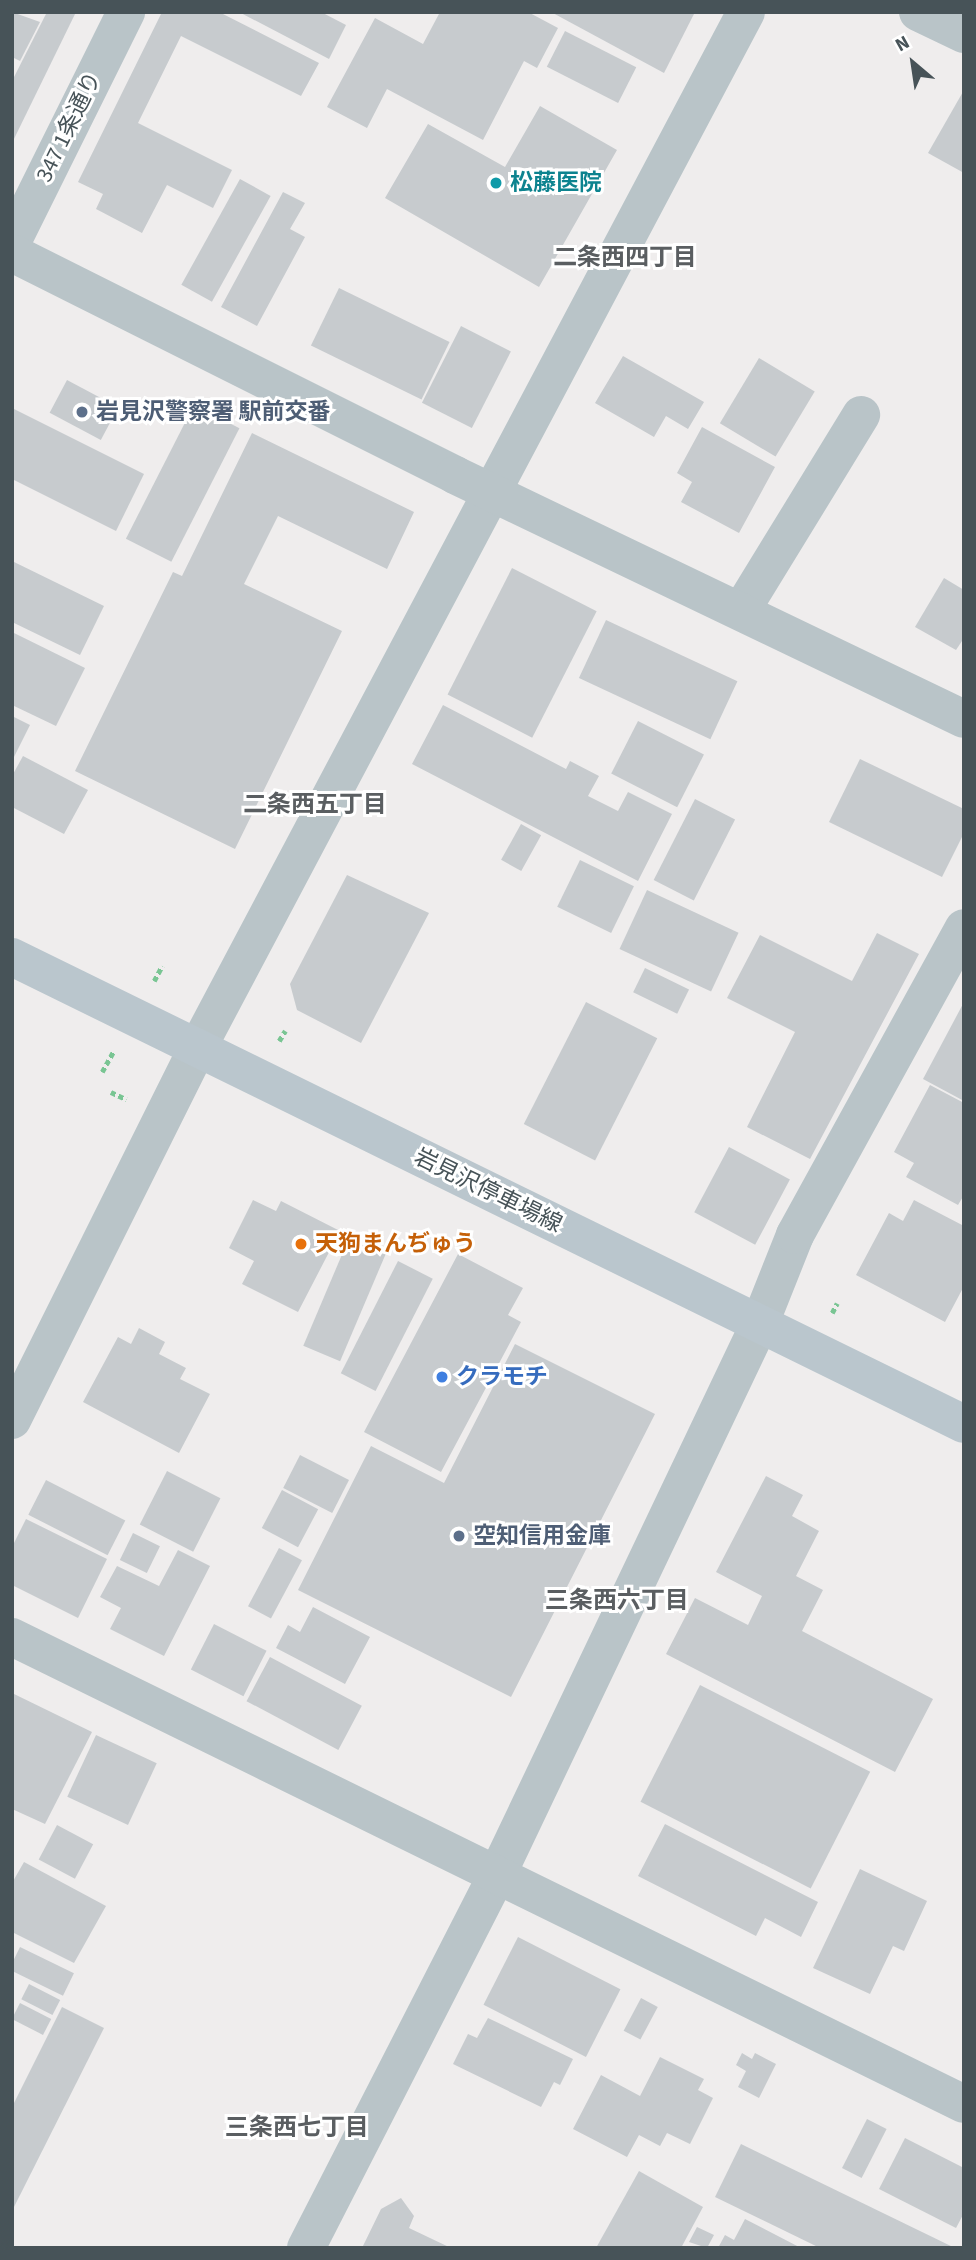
<!DOCTYPE html>
<meta charset="utf-8">
<style>
body{margin:0}
#map{position:relative;width:976px;height:2260px;overflow:hidden;background:#efeded;font-family:"Source Sans 3","Noto Sans JP",sans-serif}
div>[style]{position:absolute}
.building>*{inset:0;background:#c7cbce;transform-origin:0 0}
.path>*{height:4.5px;margin-top:-2.25px;transform-origin:0;background:repeating-linear-gradient(90deg,#79c593 0 5px,transparent 0 8.5px)}
.minor>*{height:38px;margin:-19px;padding:0 19px;transform-origin:19px;border-radius:19px;background:#b9c4c8}
.tertiary>*{height:38px;margin:-19px;padding:0 19px;transform-origin:19px;border-radius:19px;background:#b9c4c8}
.secondary>*{height:38px;margin:-19px;padding:0 19px;transform-origin:19px;border-radius:19px;background:#bac6cd}
.dots>*{width:19px;height:19px;translate:-50% -50%;box-sizing:border-box;border:4px solid #fff;border-radius:50%}
span{translate:-50% -50%;white-space:nowrap;text-align:center;line-height:1.15;-webkit-text-stroke:6px #fff;paint-order:stroke}
.street-label{font-size:23px;color:#475358}
.culture-label{font-size:23px;color:#0d838f;font-weight:700}
.left{translate:0 -50%;text-align:left}
.service-label{font-size:23px;color:#4e5e75;font-weight:700}
.food-label{font-size:23px;color:#c56008;font-weight:700}
.shop-label{font-size:23px;color:#366cbe;font-weight:700}
.neighbourhood-label{font-size:24px;color:#5a5e61;font-weight:700}
.frame{position:absolute;inset:0;border:14px solid #475358;pointer-events:none}
.north{position:absolute;left:878px;top:28px;width:70px;height:70px;-webkit-text-stroke:5px #fff;paint-order:stroke;rotate:331deg;font-size:19px;font-weight:700;line-height:28px;text-align:center;color:#475358}
.north::after{content:'';display:block;margin:auto;width:24px;height:32px;background:#475358;clip-path:polygon(50% 0,100% 100%,50% 72%,0 100%)}
</style>
<div id="map">
<div class="building">
<div style="clip-path:polygon(12px 12px,40px 22px,20px 61px,12px 57px)"></div>
<div style="clip-path:polygon(47px 12px,76px 12px,12px 143px,12px 81px)"></div>
<div style="clip-path:polygon(162px 12px,219px 12px,319px 63px,301px 96px,181px 36px,138px 123px,232px 170px,213px 208px,167px 185px,142px 233px,96px 209px,103px 194px,78px 182px)"></div>
<div style="clip-path:polygon(239px 12px,321px 12px,346px 25px,329px 59px)"></div>
<div style="clip-path:polygon(440px 12px,528px 12px,558px 28px,537px 68px,524px 61px,483px 140px,387px 89px,367px 128px,327px 107px,375px 18px,423px 44px)"></div>
<div style="clip-path:polygon(551px 12px,695px 12px,664px 73px)"></div>
<div style="left:565px;top:31px;width:80px;height:40px;rotate:27deg"></div>
<div style="clip-path:polygon(964px 90px,964px 173px,928px 153px)"></div>
<div style="clip-path:polygon(540px 106px,617px 150px,539px 287px,385px 198px,428px 124px,505px 167px)"></div>
<div style="left:240px;top:179px;width:35px;height:121px;rotate:29deg"></div>
<div style="clip-path:polygon(283px 192px,305px 203px,290px 229px,305px 237px,257px 326px,221px 307px)"></div>
<div style="left:339px;top:288px;width:123px;height:64px;rotate:26deg"></div>
<div style="left:461px;top:326px;width:56px;height:86px;rotate:27deg"></div>
<div style="clip-path:polygon(623px 356px,704px 402px,688px 429px,666px 416px,654px 437px,595px 403px)"></div>
<div style="left:759px;top:358px;width:65px;height:76px;rotate:31deg"></div>
<div style="left:67px;top:380px;width:58px;height:37px;rotate:28deg"></div>
<div style="left:194px;top:405px;width:51px;height:150px;rotate:27deg"></div>
<div style="clip-path:polygon(12px 408px,144px 474px,116px 531px,12px 479px)"></div>
<div style="clip-path:polygon(702px 427px,775px 467px,739px 533px,681px 502px,692px 482px,677px 473px)"></div>
<div style="clip-path:polygon(252px 433px,414px 512px,387px 569px,278px 516px,244px 584px,342px 631px,235px 849px,75px 771px,173px 572px,182px 576px)"></div>
<div style="clip-path:polygon(12px 561px,104px 606px,80px 655px,12px 622px)"></div>
<div style="left:512px;top:568px;width:95px;height:142px;rotate:27deg"></div>
<div style="clip-path:polygon(944px 578px,964px 590px,964px 638px,956px 650px,915px 627px)"></div>
<div style="left:606px;top:620px;width:145px;height:64px;rotate:25deg"></div>
<div style="clip-path:polygon(12px 632px,85px 668px,56px 726px,12px 705px)"></div>
<div style="clip-path:polygon(443px 705px,566px 769px,570px 761px,599px 776px,588px 796px,618px 811px,628px 792px,672px 814px,638px 881px,412px 764px)"></div>
<div style="clip-path:polygon(12px 716px,30px 725px,12px 761px)"></div>
<div style="left:638px;top:721px;width:74px;height:59px;rotate:27deg"></div>
<div style="clip-path:polygon(23px 756px,88px 790px,64px 834px,12px 807px,12px 776px)"></div>
<div style="clip-path:polygon(860px 759px,964px 809px,964px 833px,942px 877px,829px 822px)"></div>
<div style="left:695px;top:799px;width:45px;height:91px;rotate:27deg"></div>
<div style="left:521px;top:824px;width:23px;height:41px;rotate:29deg"></div>
<div style="left:580px;top:860px;width:60px;height:52px;rotate:26deg"></div>
<div style="clip-path:polygon(347px 875px,429px 913px,361px 1043px,297px 1010px,290px 984px)"></div>
<div style="left:647px;top:890px;width:101px;height:65px;rotate:25deg"></div>
<div style="clip-path:polygon(877px 933px,919px 954px,810px 1159px,747px 1127px,795px 1032px,727px 998px,760px 935px,852px 981px)"></div>
<div style="left:645px;top:968px;width:49px;height:27px;rotate:26deg"></div>
<div style="left:586px;top:1002px;width:80px;height:137px;rotate:27deg"></div>
<div style="clip-path:polygon(964px 1002px,964px 1101px,923px 1079px)"></div>
<div style="clip-path:polygon(930px 1085px,964px 1103px,964px 1195px,958px 1205px,906px 1177px,914px 1163px,894px 1152px)"></div>
<div style="left:729px;top:1147px;width:69px;height:74px;rotate:28deg"></div>
<div style="clip-path:polygon(253px 1200px,276px 1211px,281px 1201px,340px 1231px,298px 1312px,242px 1284px,254px 1261px,229px 1248px)"></div>
<div style="clip-path:polygon(914px 1200px,964px 1226px,964px 1286px,945px 1322px,856px 1275px,889px 1213px,903px 1221px)"></div>
<div style="left:349px;top:1238px;width:40px;height:117px;rotate:23deg"></div>
<div style="clip-path:polygon(458px 1254px,523px 1288px,508px 1315px,521px 1322px,441px 1472px,364px 1432px)"></div>
<div style="left:398px;top:1261px;width:39px;height:126px;rotate:27deg"></div>
<div style="clip-path:polygon(139px 1328px,165px 1342px,159px 1354px,186px 1368px,180px 1379px,210px 1394px,179px 1453px,83px 1402px,118px 1337px,131px 1344px)"></div>
<div style="clip-path:polygon(515px 1344px,655px 1414px,511px 1697px,298px 1590px,371px 1446px,444px 1483px)"></div>
<div style="left:300px;top:1455px;width:55px;height:37px;rotate:27deg"></div>
<div style="left:167px;top:1471px;width:60px;height:60px;rotate:27deg"></div>
<div style="clip-path:polygon(766px 1476px,803px 1495px,792px 1516px,819px 1531px,796px 1576px,823px 1590px,802px 1631px,933px 1699px,895px 1772px,666px 1654px,695px 1598px,748px 1625px,762px 1596px,716px 1572px)"></div>
<div style="left:46px;top:1480px;width:89px;height:39px;rotate:27deg"></div>
<div style="left:282px;top:1490px;width:41px;height:43px;rotate:28deg"></div>
<div style="clip-path:polygon(26px 1519px,107px 1559px,78px 1618px,12px 1585px,12px 1547px)"></div>
<div style="left:133px;top:1533px;width:30px;height:30px;rotate:26deg"></div>
<div style="left:279px;top:1548px;width:26px;height:66px;rotate:28deg"></div>
<div style="clip-path:polygon(178px 1550px,210px 1566px,164px 1656px,110px 1629px,121px 1608px,100px 1597px,117px 1566px,159px 1586px)"></div>
<div style="clip-path:polygon(313px 1607px,370px 1637px,345px 1684px,276px 1648px,288px 1625px,300px 1632px)"></div>
<div style="left:214px;top:1624px;width:59px;height:51px;rotate:27deg"></div>
<div style="left:270px;top:1657px;width:104px;height:50px;rotate:28deg"></div>
<div style="left:700px;top:1685px;width:191px;height:131px;rotate:27deg"></div>
<div style="clip-path:polygon(12px 1693px,92px 1732px,45px 1824px,12px 1809px)"></div>
<div style="left:96px;top:1735px;width:67px;height:68px;rotate:25deg"></div>
<div style="clip-path:polygon(665px 1824px,818px 1902px,801px 1937px,765px 1918px,756px 1936px,638px 1876px)"></div>
<div style="left:57px;top:1825px;width:41px;height:39px;rotate:28deg"></div>
<div style="clip-path:polygon(24px 1862px,106px 1906px,74px 1963px,12px 1932px,12px 1883px)"></div>
<div style="clip-path:polygon(860px 1869px,927px 1901px,904px 1951px,893px 1946px,870px 1994px,813px 1968px)"></div>
<div style="left:518px;top:1937px;width:115px;height:76px;rotate:27deg"></div>
<div style="left:20px;top:1947px;width:60px;height:25px;rotate:26deg"></div>
<div style="left:29px;top:1984px;width:35px;height:17px;rotate:27deg"></div>
<div style="left:641px;top:1998px;width:19px;height:37px;rotate:28deg"></div>
<div style="left:20px;top:2003px;width:35px;height:18px;rotate:27deg"></div>
<div style="clip-path:polygon(62px 2007px,104px 2028px,12px 2211px,12px 2107px)"></div>
<div style="clip-path:polygon(488px 2018px,573px 2059px,560px 2085px,554px 2082px,541px 2107px,453px 2064px,468px 2034px,477px 2038px)"></div>
<div style="clip-path:polygon(742px 2053px,752px 2059px,755px 2053px,776px 2064px,759px 2098px,738px 2087px,746px 2071px,736px 2065px)"></div>
<div style="clip-path:polygon(660px 2057px,704px 2079px,698px 2090px,713px 2098px,690px 2144px,667px 2133px,660px 2146px,639px 2135px,627px 2157px,573px 2129px,601px 2075px,640px 2096px)"></div>
<div style="left:867px;top:2119px;width:22px;height:55px;rotate:27deg"></div>
<div style="clip-path:polygon(905px 2138px,964px 2168px,964px 2213px,956px 2228px,879px 2189px)"></div>
<div style="clip-path:polygon(741px 2144px,955px 2248px,820px 2248px,715px 2197px)"></div>
<div style="clip-path:polygon(639px 2171px,703px 2207px,681px 2248px,596px 2248px)"></div>
<div style="clip-path:polygon(401px 2198px,414px 2216px,409px 2228px,451px 2248px,362px 2248px,381px 2209px)"></div>
<div style="clip-path:polygon(745px 2219px,801px 2248px,718px 2248px,725px 2235px,734px 2240px)"></div>
<div style="clip-path:polygon(697px 2227px,714px 2235px,707px 2248px,689px 2242px)"></div>
</div>
<div class="path">
<div style="left:154px;top:981px;width:17px;rotate:-62deg"></div>
<div style="left:279px;top:1041px;width:12px;rotate:-59deg"></div>
<div style="left:102px;top:1072px;width:23px;rotate:-61deg"></div>
<div style="left:111px;top:1092px;width:17px;rotate:25deg"></div>
<div style="left:832px;top:1313px;width:11px;rotate:-63deg"></div>
</div>
<div class="minor">
<div style="left:918px;top:12px;width:51px;rotate:25.6deg"></div>
<div style="left:741px;top:611px;width:230px;rotate:-58.5deg"></div>
<div style="left:12px;top:1420px;width:415px;rotate:-63.5deg"></div>
<div style="left:197px;top:1049px;width:1173px;rotate:-62.1deg"></div>
<div style="left:306px;top:2248px;width:421px;rotate:-62.9deg"></div>
<div style="left:498px;top:1873px;width:609px;rotate:-64.53deg"></div>
<div style="left:760px;top:1323px;width:95px;rotate:-68.3deg"></div>
<div style="left:795px;top:1235px;width:350px;rotate:-61.2deg"></div>
</div>
<div class="tertiary">
<div style="left:12px;top:242px;width:257px;rotate:-63.6deg"></div>
<div style="left:12px;top:253px;width:496px;rotate:26.6deg"></div>
<div style="left:455px;top:475px;width:564px;rotate:25.61deg"></div>
<div style="left:12px;top:1637px;width:1060px;rotate:26.13deg"></div>
</div>
<div class="secondary">
<div style="left:12px;top:957px;width:1060px;rotate:26.13deg"></div>
</div>
<div class="dots">
<div style="left:496px;top:183px;background:#0f9aa8"></div>
<div style="left:82px;top:412px;background:#5c6f8a"></div>
<div style="left:301px;top:1244px;background:#e8710a"></div>
<div style="left:442px;top:1377px;background:#3f7fe0"></div>
<div style="left:459px;top:1536px;background:#5c6f8a"></div>
</div>
<div class="street-label">
<span style="left:69px;top:127px;rotate:-64deg">347 1条通り</span>
<span style="left:488px;top:1191px;rotate:26deg">岩見沢停車場線</span>
</div>
<div class="culture-label">
<span class="left" style="left:510px;top:183px">松藤医院</span>
</div>
<div class="service-label">
<span class="left" style="left:96px;top:412px">岩見沢警察署 駅前交番</span>
<span class="left" style="left:473px;top:1536px">空知信用金庫</span>
</div>
<div class="food-label">
<span class="left" style="left:315px;top:1244px">天狗まんぢゅう</span>
</div>
<div class="shop-label">
<span class="left" style="left:456px;top:1377px">クラモチ</span>
</div>
<div class="neighbourhood-label">
<span style="left:625px;top:258px">二条西四丁目</span>
<span style="left:315px;top:805px">二条西五丁目</span>
<span style="left:617px;top:1601px">三条西六丁目</span>
<span style="left:297px;top:2128px">三条西七丁目</span>
</div>
<div class="frame"></div>
<div class="north">N</div>
</div>
